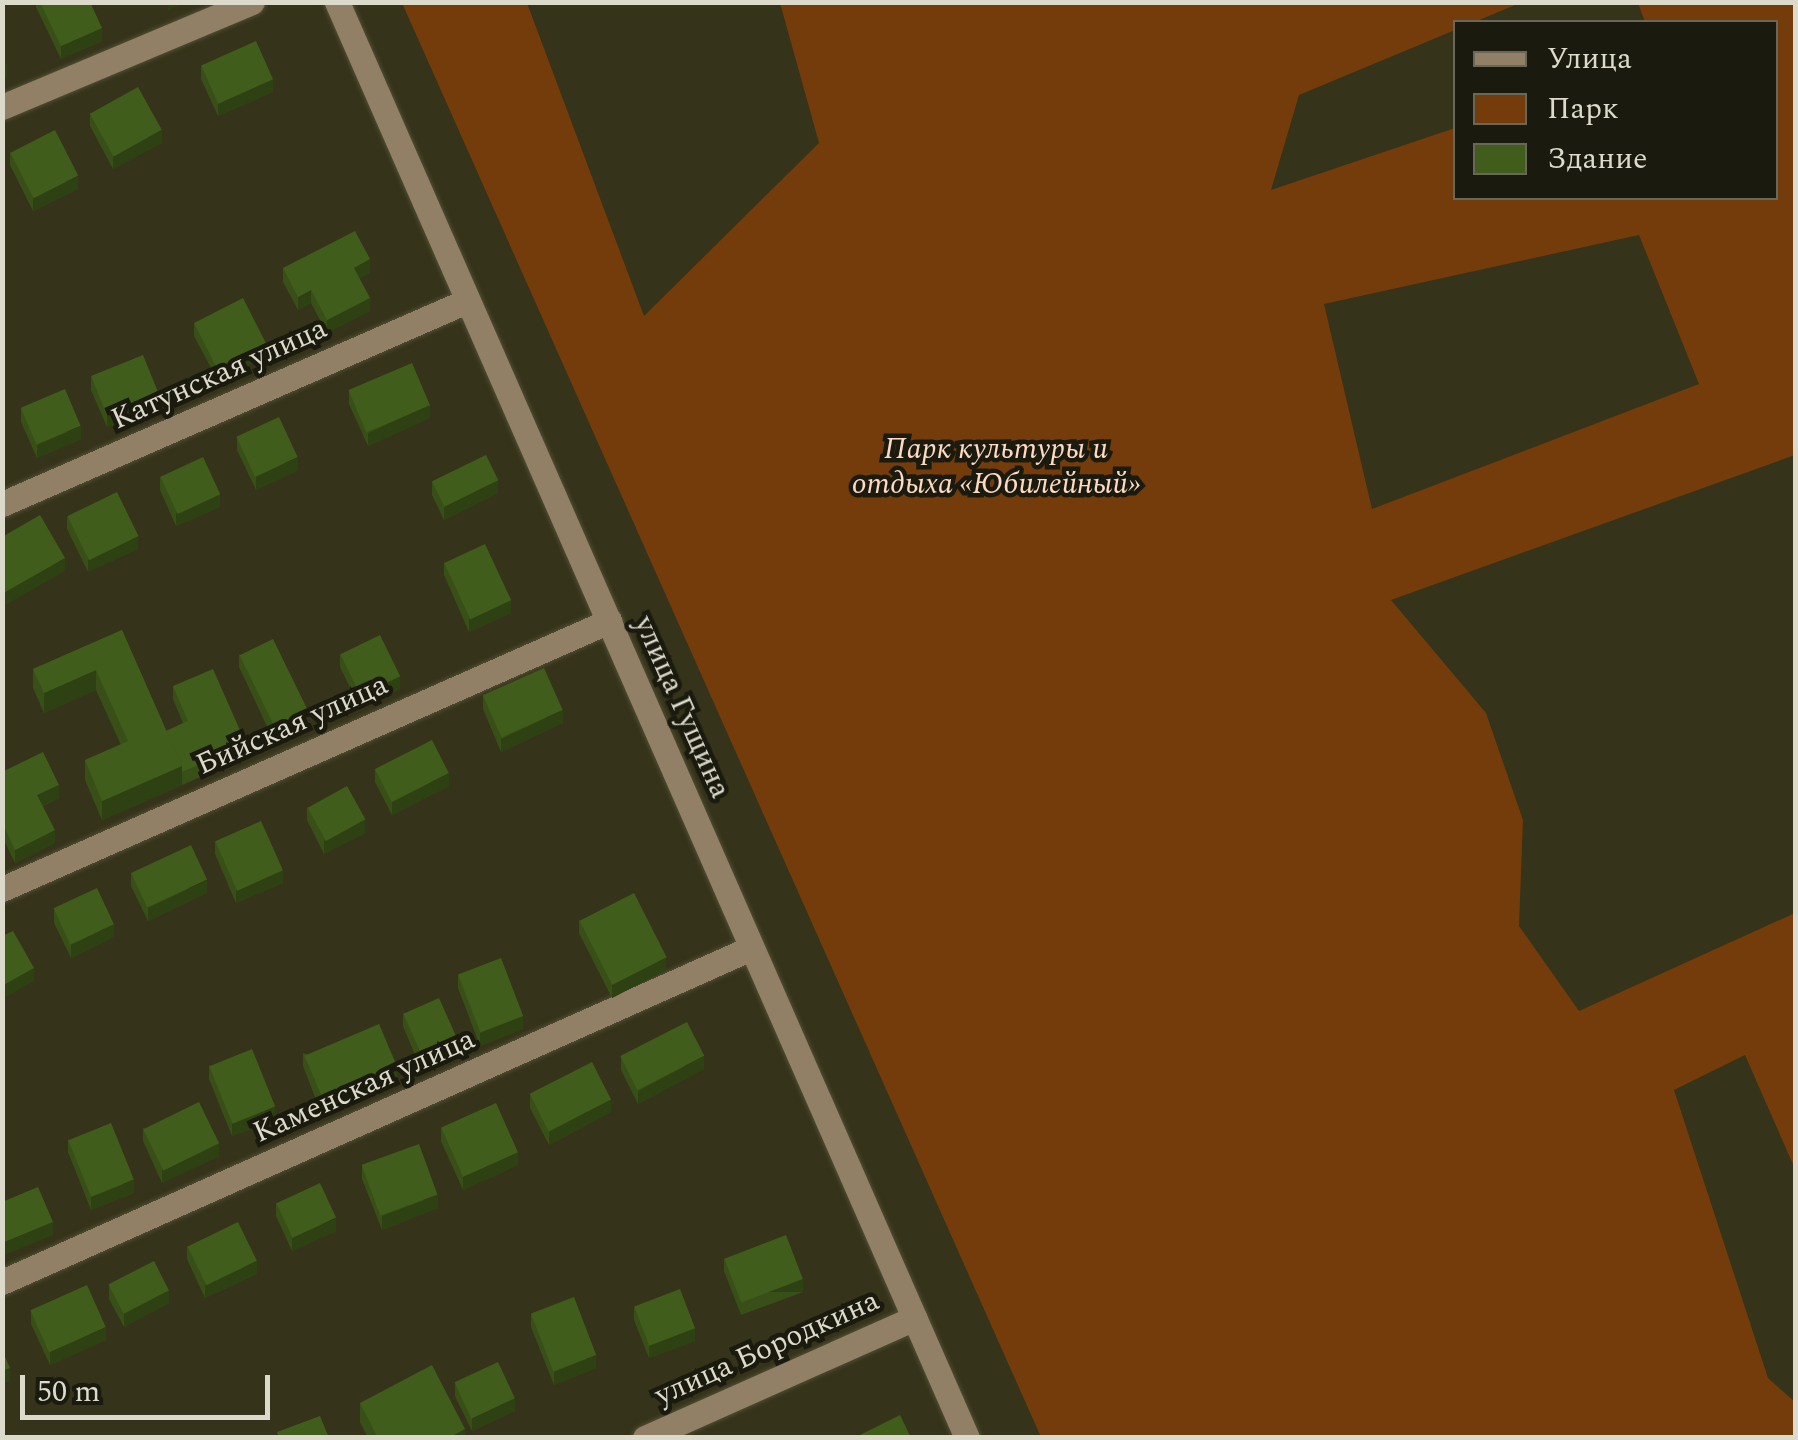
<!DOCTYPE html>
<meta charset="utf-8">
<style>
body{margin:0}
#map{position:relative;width:1798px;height:1440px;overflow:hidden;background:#353319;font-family:Spectral,serif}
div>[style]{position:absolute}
.green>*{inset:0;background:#743b0b}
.roads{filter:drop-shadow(0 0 2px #504e35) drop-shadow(0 0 2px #504e35)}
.minor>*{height:25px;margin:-12.5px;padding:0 12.5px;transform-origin:12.5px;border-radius:12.5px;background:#918065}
.wall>*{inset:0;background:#385017}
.shaded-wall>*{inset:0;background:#2e4113;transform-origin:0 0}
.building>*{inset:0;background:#415d1b;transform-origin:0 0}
span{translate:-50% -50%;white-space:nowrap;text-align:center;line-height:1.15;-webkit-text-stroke:9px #1b1a0f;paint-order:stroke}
.street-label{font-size:30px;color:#dcdbcb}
.park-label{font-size:30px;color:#ffdac3;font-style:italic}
.frame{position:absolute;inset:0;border:5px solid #dcdbcb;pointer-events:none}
.legend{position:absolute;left:1453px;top:20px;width:325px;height:180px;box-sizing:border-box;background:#1b1a0f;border:2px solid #68675a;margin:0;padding:12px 18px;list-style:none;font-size:30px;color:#dcdbcb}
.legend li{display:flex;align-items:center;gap:20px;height:50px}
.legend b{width:50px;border:2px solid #68675a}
.scale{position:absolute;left:20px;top:1375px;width:250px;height:45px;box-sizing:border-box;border:5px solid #dcdbcb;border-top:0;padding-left:12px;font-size:30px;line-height:35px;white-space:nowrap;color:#dcdbcb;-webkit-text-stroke:8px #1b1a0f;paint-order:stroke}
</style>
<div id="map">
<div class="green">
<div style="clip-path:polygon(evenodd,402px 3px,527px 3px,644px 316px,819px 143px,780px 3px,1520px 3px,1299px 95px,1271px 190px,1455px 128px,1456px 198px,1776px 198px,1776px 22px,1645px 22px,1638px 3px,1795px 3px,1795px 455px,1391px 600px,1486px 713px,1523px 820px,1519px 926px,1579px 1011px,1795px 913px,1795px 1169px,1745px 1055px,1674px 1090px,1768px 1378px,1795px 1402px,1795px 1437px,1041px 1437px,402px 3px,1639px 235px,1699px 384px,1372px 509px,1324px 304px,1639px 235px)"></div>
</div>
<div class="roads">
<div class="minor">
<div style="left:337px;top:2px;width:1568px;rotate:66.31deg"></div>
<div style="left:2px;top:107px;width:271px;rotate:-22.8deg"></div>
<div style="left:2px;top:504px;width:502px;rotate:-23.6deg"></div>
<div style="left:2px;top:889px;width:664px;rotate:-23.82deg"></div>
<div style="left:2px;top:1282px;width:820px;rotate:-24.03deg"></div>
<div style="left:645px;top:1438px;width:295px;rotate:-24deg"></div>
</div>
</div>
<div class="wall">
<div style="clip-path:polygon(36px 2px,90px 2px,102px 41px,61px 59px,36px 7px)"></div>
<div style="clip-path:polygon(201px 66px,273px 92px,218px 116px,201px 79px)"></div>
<div style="clip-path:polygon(90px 113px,162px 143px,113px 169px,90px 126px)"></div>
<div style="clip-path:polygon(10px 152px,78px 189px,33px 211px,10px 165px)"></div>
<div style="clip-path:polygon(283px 268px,370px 273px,359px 278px,370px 311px,327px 333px,311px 303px,298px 310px,283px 282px)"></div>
<div style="clip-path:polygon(194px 323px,266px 356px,218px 381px,194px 336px)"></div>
<div style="clip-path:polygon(91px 377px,158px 405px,107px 427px,91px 390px)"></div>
<div style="clip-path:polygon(349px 391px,430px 418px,368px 446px,349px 404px)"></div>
<div style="clip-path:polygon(21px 409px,81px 439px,37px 458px,21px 422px)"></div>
<div style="clip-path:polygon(237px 437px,298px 470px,256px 490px,237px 450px)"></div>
<div style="clip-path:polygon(160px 477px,220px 507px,176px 526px,160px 490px)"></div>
<div style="clip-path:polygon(432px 482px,498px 493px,444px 520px,432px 495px)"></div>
<div style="clip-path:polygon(67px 516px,138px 549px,88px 572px,67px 529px)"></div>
<div style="clip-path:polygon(444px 562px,511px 613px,469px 632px,444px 575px)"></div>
<div style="clip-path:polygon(122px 630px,166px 731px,183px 723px,173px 699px,173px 686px,246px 757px,102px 820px,85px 780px,85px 760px,121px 745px,96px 690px,44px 713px,33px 688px,33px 669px)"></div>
<div style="clip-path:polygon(239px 654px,307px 723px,273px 739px,239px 667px)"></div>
<div style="clip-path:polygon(340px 654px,400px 689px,360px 708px,340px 667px)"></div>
<div style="clip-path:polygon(483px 696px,563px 723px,501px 752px,483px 709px)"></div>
<div style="clip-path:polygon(375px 769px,449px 786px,392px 815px,375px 782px)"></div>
<div style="clip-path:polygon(2px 772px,59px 798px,43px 806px,55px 843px,15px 863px,2px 836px)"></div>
<div style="clip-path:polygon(307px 807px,365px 833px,324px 854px,307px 820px)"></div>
<div style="clip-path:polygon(215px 841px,283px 883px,236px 903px,215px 854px)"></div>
<div style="clip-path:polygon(131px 873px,207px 893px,148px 921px,131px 886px)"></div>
<div style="clip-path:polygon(54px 910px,114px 937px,71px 958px,54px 923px)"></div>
<div style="clip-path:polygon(579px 920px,666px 970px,612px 998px,579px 933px)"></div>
<div style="clip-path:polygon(458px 975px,523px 1029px,480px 1046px,458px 988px)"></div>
<div style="clip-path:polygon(403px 1013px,457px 1052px,420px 1067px,403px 1026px)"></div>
<div style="clip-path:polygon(303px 1053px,397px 1080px,320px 1110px,303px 1066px)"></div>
<div style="clip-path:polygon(621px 1057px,704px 1069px,638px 1104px,621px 1070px)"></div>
<div style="clip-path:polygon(209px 1065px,275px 1120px,232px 1136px,209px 1079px)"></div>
<div style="clip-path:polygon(530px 1095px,611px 1112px,549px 1145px,530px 1108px)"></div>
<div style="clip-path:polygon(143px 1128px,219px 1156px,162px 1183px,143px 1141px)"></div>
<div style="clip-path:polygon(441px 1128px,518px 1165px,463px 1190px,441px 1141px)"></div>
<div style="clip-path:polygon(68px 1139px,134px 1193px,91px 1210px,68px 1152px)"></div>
<div style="clip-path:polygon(362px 1166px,438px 1208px,382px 1230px,362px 1179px)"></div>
<div style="clip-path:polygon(276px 1203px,336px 1231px,292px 1251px,276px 1216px)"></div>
<div style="clip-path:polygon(187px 1246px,257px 1274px,205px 1298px,187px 1259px)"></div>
<div style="clip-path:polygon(724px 1258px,803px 1292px,741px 1315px,724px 1271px)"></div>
<div style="clip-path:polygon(109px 1286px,169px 1303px,124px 1327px,109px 1299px)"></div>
<div style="clip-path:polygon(634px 1307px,695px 1341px,649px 1358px,634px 1320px)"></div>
<div style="clip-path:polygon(31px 1311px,106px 1340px,50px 1365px,31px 1324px)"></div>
<div style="clip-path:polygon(531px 1314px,596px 1368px,554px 1385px,531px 1327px)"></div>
<div style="clip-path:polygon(455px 1383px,515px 1411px,472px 1431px,455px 1396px)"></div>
<div style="clip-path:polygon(360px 1403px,465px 1438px,368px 1438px,360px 1422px)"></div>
</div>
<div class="shaded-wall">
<div style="clip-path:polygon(168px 2px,185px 2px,168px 11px)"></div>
<div style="clip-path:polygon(102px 28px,102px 41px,61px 59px,61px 46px)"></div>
<div style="clip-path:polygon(7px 63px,7px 77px,2px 79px,2px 66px)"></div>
<div style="clip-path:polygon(273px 79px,273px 92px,218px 116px,218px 103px)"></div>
<div style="clip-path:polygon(162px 130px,162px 143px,113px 169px,113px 156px)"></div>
<div style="clip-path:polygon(78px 176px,78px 189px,33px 211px,33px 198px)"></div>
<div style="clip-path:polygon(370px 259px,370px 273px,354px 281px,354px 268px)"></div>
<div style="clip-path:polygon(311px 290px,311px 303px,298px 310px,298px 297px)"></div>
<div style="clip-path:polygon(370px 298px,370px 311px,327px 333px,327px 320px)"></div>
<div style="clip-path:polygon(266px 343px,266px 356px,218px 381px,218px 368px)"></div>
<div style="clip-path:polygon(158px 392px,158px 405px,107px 427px,107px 414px)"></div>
<div style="clip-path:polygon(430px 405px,430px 418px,368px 446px,368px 433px)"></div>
<div style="clip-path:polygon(81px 426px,81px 439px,37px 458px,37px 445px)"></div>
<div style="clip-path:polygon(298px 457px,298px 470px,256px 490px,256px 477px)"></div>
<div style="clip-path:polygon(498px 480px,498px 493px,444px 520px,444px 507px)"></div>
<div style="clip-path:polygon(220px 494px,220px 507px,176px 526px,176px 513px)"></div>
<div style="clip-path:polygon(138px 536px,138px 549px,88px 572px,88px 559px)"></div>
<div style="clip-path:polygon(65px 558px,65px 571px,2px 607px,2px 594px)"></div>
<div style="clip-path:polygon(511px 600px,511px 613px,469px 632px,469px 619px)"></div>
<div style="clip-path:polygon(96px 670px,96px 690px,44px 713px,44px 693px)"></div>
<div style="clip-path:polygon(400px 676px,400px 689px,360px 708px,360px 695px)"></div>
<div style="clip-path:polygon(307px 710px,307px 723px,273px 739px,273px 726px)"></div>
<div style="clip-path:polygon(563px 710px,563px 723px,501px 752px,501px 739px)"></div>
<div style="left:246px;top:744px;width:13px;height:70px;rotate:90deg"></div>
<div style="clip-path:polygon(182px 766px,182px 785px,102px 820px,102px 801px)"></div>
<div style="clip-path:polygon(449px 773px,449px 786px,392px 815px,392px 802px)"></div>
<div style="clip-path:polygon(59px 785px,59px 798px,37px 808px,37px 795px)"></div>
<div style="clip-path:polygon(365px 819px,365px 833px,324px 854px,324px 841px)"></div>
<div style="clip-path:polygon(55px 830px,55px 843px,15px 863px,15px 850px)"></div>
<div style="clip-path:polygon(283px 870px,283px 883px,236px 903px,236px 890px)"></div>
<div style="clip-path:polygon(207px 880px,207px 893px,148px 921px,148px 908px)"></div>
<div style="clip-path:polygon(114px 924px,114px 937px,71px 958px,71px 945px)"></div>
<div style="clip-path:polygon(666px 957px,666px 970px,612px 998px,612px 985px)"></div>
<div style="clip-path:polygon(34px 968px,34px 981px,2px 999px,2px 986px)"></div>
<div style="clip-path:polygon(523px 1016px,523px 1029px,480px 1046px,480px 1033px)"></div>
<div style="clip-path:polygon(457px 1039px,457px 1052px,420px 1067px,420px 1053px)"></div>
<div style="clip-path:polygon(704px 1056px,704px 1069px,638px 1104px,638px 1091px)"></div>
<div style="left:397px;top:1067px;width:13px;height:83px;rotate:90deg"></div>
<div style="clip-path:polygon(611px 1099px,611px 1112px,549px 1145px,549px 1132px)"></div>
<div style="clip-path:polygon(275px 1107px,275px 1120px,232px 1136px,232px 1123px)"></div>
<div style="clip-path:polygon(219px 1143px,219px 1156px,162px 1183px,162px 1170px)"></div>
<div style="clip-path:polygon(518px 1152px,518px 1165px,463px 1190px,463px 1177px)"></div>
<div style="clip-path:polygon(134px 1180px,134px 1193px,91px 1210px,91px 1197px)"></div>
<div style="clip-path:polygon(438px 1195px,438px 1208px,382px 1230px,382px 1216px)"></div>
<div style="clip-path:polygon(336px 1218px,336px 1231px,292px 1251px,292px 1238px)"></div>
<div style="clip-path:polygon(53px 1222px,53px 1235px,2px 1256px,2px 1243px)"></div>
<div style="clip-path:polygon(257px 1261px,257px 1274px,205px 1298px,205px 1285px)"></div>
<div style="left:803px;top:1279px;width:13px;height:66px;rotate:90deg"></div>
<div style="clip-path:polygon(169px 1290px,169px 1303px,124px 1327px,124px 1314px)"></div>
<div style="clip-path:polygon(106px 1327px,106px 1340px,50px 1365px,50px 1352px)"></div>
<div style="clip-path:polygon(695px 1328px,695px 1341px,649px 1358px,649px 1345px)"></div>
<div style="clip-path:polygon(596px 1355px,596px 1368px,554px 1385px,554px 1372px)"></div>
<div style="clip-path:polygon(10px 1368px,10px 1381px,2px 1384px,2px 1371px)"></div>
<div style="clip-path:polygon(515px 1398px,515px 1411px,472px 1431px,472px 1418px)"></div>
<div style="clip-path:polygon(465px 1429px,465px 1438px,449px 1438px)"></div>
</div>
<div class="building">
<div style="clip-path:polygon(40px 2px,90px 2px,102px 28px,61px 46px)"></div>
<div style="left:256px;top:41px;width:42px;height:60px;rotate:66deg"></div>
<div style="left:138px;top:87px;width:49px;height:55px;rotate:61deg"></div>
<div style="left:55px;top:130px;width:51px;height:50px;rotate:63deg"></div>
<div style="clip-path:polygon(355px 231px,370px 259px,354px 268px,370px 298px,327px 320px,311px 290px,298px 297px,283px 268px)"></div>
<div style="left:243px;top:298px;width:51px;height:55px;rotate:63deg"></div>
<div style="left:143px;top:355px;width:40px;height:56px;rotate:68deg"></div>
<div style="left:412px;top:363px;width:46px;height:69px;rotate:67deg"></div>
<div style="left:65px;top:389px;width:40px;height:48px;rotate:67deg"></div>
<div style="left:279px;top:417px;width:44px;height:47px;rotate:65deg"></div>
<div style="left:486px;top:455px;width:28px;height:60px;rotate:64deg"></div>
<div style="left:203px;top:457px;width:41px;height:47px;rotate:65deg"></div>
<div style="left:117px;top:492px;width:49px;height:55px;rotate:64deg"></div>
<div style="clip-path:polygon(40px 515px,65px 558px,2px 594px,2px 537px)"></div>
<div style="left:485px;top:544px;width:62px;height:45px;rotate:65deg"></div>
<div style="clip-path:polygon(122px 630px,182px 766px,102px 801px,85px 760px,128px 741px,96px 670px,44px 693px,33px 669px)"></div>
<div style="left:380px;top:635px;width:46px;height:44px;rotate:64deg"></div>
<div style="left:273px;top:639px;width:79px;height:37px;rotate:64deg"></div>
<div style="left:544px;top:668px;width:46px;height:67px;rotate:66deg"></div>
<div style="clip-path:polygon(213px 669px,246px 744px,182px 772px,182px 766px,166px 731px,188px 721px,173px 686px)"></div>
<div style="left:432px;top:740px;width:37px;height:64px;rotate:63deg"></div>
<div style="clip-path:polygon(43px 752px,59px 785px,37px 795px,55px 830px,15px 850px,2px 822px,2px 772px)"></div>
<div style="left:347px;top:786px;width:38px;height:45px;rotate:61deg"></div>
<div style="left:261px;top:821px;width:54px;height:50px;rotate:66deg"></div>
<div style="left:191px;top:845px;width:38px;height:66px;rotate:65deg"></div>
<div style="left:97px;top:888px;width:40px;height:48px;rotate:65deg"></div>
<div style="left:634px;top:893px;width:72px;height:61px;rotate:63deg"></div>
<div style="clip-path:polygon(13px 931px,34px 968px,2px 986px,2px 936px)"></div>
<div style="left:501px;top:958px;width:62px;height:46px;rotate:69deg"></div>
<div style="left:439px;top:998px;width:45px;height:39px;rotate:66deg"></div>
<div style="left:687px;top:1022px;width:38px;height:75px;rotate:63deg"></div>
<div style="left:379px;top:1024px;width:47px;height:81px;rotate:67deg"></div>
<div style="left:252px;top:1049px;width:62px;height:46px;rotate:68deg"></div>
<div style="left:592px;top:1062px;width:42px;height:70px;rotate:63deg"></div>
<div style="left:199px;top:1102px;width:46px;height:62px;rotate:64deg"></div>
<div style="left:496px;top:1103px;width:54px;height:60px;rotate:66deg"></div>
<div style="left:111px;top:1123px;width:61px;height:46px;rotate:68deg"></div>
<div style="left:419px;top:1144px;width:54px;height:61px;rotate:70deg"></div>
<div style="left:320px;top:1183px;width:38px;height:48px;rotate:65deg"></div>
<div style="clip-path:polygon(38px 1187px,53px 1222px,2px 1243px,2px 1202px)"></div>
<div style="left:238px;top:1222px;width:43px;height:56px;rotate:64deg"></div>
<div style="left:786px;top:1235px;width:47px;height:66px;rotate:69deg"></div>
<div style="left:154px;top:1261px;width:33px;height:51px;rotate:63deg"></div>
<div style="left:87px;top:1285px;width:46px;height:62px;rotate:66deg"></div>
<div style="left:680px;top:1289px;width:42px;height:49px;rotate:69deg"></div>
<div style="left:574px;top:1297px;width:62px;height:46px;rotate:69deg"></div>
<div style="clip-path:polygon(2px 1350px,10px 1368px,2px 1371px)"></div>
<div style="left:498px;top:1362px;width:40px;height:48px;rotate:65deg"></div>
<div style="clip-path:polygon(432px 1365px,465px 1429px,449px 1438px,378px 1438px,360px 1403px)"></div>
<div style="clip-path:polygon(900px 1415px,911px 1438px,854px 1438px)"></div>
<div style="clip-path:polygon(320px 1416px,329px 1438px,279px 1438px,277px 1432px)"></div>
</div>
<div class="street-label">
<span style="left:219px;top:374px;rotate:-24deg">Катунская улица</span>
<span style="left:682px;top:707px;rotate:66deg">улица Гущина</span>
<span style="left:292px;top:725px;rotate:-24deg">Бийская улица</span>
<span style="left:364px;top:1086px;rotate:-24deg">Каменская улица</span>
<span style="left:767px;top:1348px;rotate:-24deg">улица Бородкина</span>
</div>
<div class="park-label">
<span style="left:996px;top:466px">Парк культуры и<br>отдыха «Юбилейный»</span>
</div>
<div class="frame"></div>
<ul class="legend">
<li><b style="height:12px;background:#918065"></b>Улица</li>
<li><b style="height:28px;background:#743b0b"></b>Парк</li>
<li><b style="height:28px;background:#415d1b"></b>Здание</li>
</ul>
<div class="scale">50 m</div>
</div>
